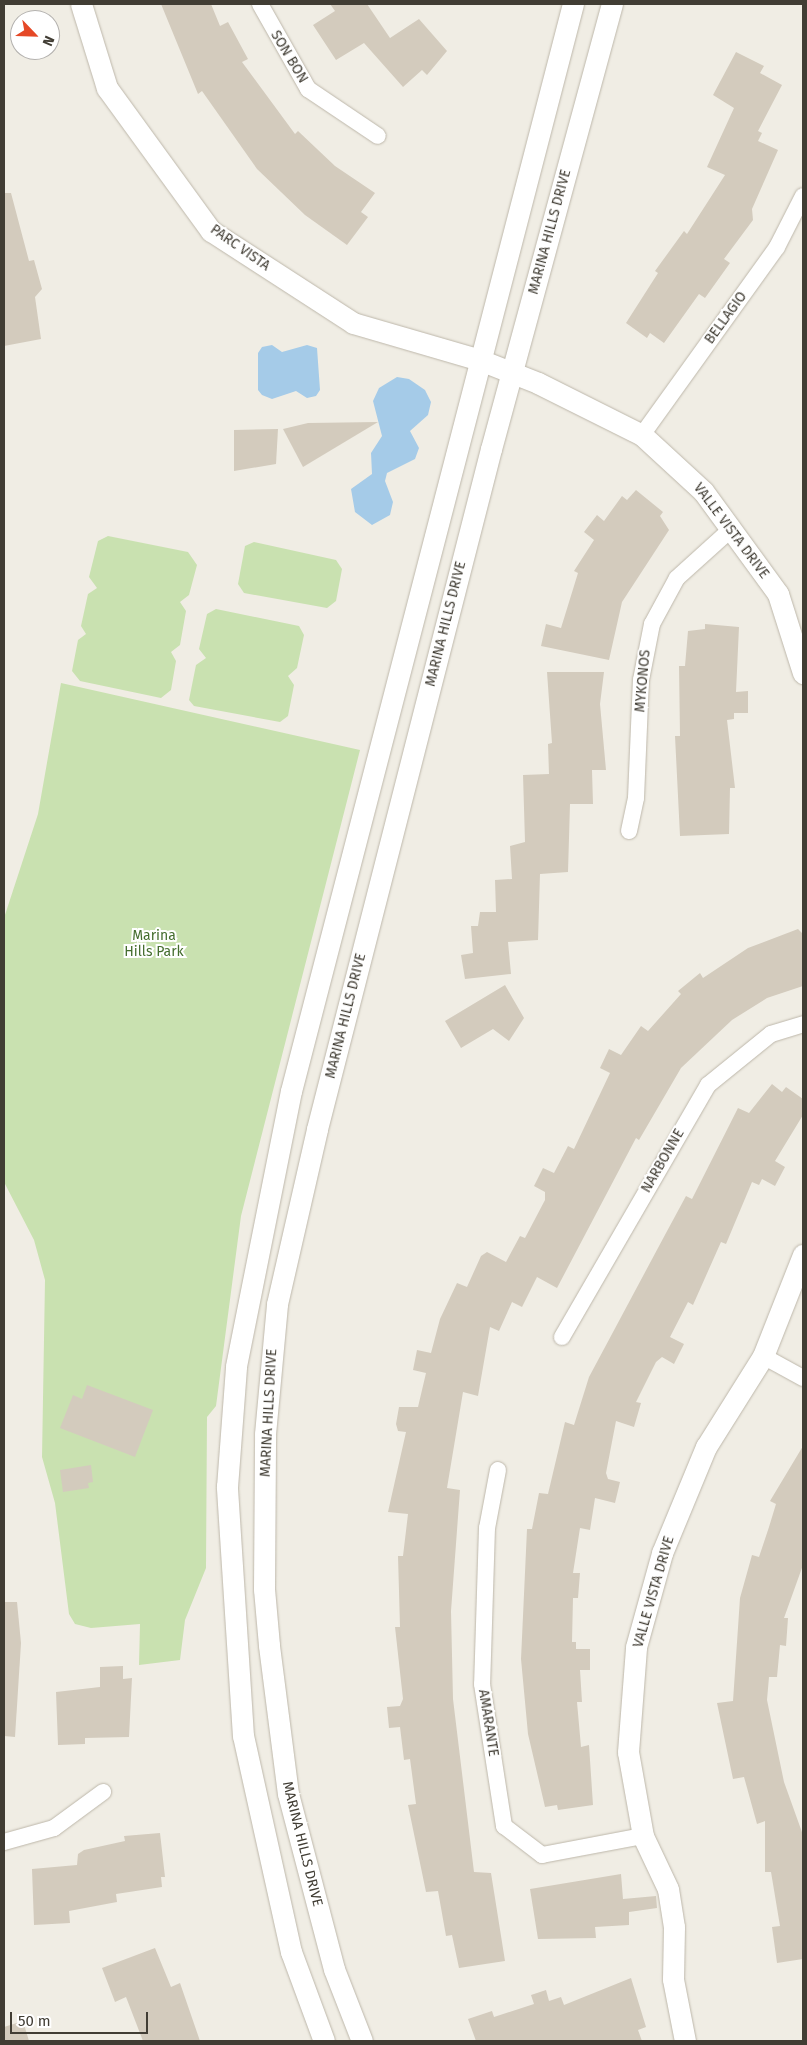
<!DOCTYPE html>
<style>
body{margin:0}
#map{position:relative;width:807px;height:2045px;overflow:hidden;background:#f0ede4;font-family:"Fira Sans",sans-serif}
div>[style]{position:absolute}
.green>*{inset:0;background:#c9e1b0}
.water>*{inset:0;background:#a5cbe8}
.building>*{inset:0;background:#d3cbbd}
.roads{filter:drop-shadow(0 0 1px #bdb7aa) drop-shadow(0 0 1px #bdb7aa)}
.minor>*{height:16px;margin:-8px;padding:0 8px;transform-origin:8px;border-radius:8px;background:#fff}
.tertiary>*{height:21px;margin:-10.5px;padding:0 10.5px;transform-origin:10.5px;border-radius:10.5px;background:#fff}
span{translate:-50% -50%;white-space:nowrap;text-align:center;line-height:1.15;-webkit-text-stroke:4px #fff;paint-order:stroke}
.street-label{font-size:14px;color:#413d34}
.park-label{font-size:14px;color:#446d2e}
.frame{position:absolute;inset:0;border:5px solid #413d34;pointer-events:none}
.north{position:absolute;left:10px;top:10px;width:50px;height:50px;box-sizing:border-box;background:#fff;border:1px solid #b3b1ae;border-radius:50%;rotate:114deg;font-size:14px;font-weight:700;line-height:20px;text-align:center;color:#413d34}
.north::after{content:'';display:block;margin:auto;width:18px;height:22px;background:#e54826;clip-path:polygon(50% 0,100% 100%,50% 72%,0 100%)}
.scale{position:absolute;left:10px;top:2012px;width:138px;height:22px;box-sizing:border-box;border:2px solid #413d34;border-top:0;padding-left:6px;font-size:15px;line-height:18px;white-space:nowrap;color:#413d34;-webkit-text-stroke:4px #fff;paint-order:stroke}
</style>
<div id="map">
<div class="green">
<div style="clip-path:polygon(108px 536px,188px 552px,197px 565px,189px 595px,180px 602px,186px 611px,180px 645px,171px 652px,176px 661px,171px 690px,161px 698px,80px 681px,72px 671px,78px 640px,86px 634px,81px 626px,88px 594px,97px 588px,89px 577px,98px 541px)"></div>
<div style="clip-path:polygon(254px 542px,336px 560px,342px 569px,336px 601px,327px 608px,244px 593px,238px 584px,245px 546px)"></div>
<div style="clip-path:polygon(216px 609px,299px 626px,304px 635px,297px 668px,288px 676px,294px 685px,288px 716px,280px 722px,194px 706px,189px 700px,196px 665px,206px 658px,199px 649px,207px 614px)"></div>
<div style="clip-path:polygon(61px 683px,360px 750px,241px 1216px,216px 1406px,207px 1417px,206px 1568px,185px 1620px,180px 1660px,139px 1665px,140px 1624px,91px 1628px,75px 1624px,69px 1614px,55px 1503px,42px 1457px,45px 1280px,34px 1240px,4px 1182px,4px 918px,38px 814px)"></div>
</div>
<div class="water">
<div style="clip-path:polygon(272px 345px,282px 352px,307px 345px,317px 348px,320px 390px,316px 396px,307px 398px,296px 391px,272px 399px,262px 395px,258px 390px,258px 353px,262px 347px)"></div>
<div style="clip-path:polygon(397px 377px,409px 379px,425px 390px,431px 402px,428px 415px,410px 431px,419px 448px,415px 459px,387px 473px,385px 481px,393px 502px,390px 515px,372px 525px,355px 512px,351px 489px,372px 474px,371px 453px,382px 436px,373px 401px,379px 388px)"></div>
</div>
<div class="building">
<div style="clip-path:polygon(161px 4px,211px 4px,220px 26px,228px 22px,248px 59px,242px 62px,295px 134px,298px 131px,335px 166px,375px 193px,361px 212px,368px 217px,347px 245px,305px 215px,257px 169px,202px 91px,198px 94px)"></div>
<div style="clip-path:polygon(330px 4px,367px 4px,390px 38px,419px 19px,447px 51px,427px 75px,422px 70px,403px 87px,364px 43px,336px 60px,313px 25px,335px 11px)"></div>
<div style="clip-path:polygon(736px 52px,764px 66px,760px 73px,782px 85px,758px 131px,762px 133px,758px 141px,778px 150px,752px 209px,753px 220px,724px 259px,730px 263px,705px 298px,699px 294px,664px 343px,650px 333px,647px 338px,626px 323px,658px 273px,655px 271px,684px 231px,687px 234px,725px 175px,707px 167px,734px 108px,713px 95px)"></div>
<div style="clip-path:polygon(4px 193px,11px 193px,29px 261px,34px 260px,42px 289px,35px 297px,41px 339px,4px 346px)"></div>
<div style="clip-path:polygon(378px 422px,303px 467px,283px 429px,308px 423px)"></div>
<div style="clip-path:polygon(278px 429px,276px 464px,234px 471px,234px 430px)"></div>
<div style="clip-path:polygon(636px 490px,663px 512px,660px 516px,669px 530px,622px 602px,609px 660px,541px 646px,546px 624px,561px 628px,578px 573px,574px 571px,594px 540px,584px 532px,597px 515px,604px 521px,622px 496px,627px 500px)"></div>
<div style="clip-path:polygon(705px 624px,739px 627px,736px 692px,748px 691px,748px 713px,734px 713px,734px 719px,727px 720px,735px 788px,730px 788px,729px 834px,680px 836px,675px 736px,680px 736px,679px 666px,685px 666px,688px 631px,705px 629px)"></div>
<div style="clip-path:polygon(547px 672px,604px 672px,600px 704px,606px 770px,592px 770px,593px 804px,570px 804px,568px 872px,540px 874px,538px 940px,508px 942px,511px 974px,465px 979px,461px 955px,473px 953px,471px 926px,478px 926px,480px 912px,496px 912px,495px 880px,512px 879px,510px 846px,525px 842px,523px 775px,549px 774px,548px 744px,552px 743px)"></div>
<div style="clip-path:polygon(798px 929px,803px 934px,803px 986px,767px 998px,732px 1020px,681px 1068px,639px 1140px,636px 1138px,557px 1288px,537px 1277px,522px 1307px,512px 1302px,499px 1331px,490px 1327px,478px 1396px,463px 1392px,447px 1488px,460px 1490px,451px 1611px,453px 1699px,474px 1872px,491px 1873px,505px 1961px,459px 1968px,452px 1935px,446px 1936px,438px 1891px,426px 1892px,408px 1805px,416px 1804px,410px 1759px,404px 1760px,400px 1727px,389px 1728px,387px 1707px,400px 1706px,403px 1699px,395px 1627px,400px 1627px,398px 1556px,403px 1556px,408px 1514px,388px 1512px,406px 1432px,398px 1431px,396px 1424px,399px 1407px,418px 1407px,426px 1373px,413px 1370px,417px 1350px,431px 1353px,440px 1319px,457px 1283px,467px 1287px,481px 1256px,487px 1252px,506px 1262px,520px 1236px,525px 1238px,545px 1200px,545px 1192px,534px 1186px,543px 1168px,554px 1173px,568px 1146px,574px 1149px,610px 1073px,600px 1068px,609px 1049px,621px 1055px,641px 1026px,648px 1031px,681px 994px,678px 991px,700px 973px,703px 978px,748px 948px)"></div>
<div style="clip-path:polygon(505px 985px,524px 1018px,509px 1041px,493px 1029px,461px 1048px,445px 1021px)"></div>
<div style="clip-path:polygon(772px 1084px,782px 1092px,786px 1087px,803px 1099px,803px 1115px,775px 1161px,785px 1167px,775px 1186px,762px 1179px,759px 1185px,752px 1182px,726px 1244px,721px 1242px,693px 1305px,688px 1302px,670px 1337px,684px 1344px,674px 1364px,662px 1357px,656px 1362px,636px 1402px,641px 1403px,634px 1427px,616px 1421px,606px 1473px,608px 1479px,620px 1482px,615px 1503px,595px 1498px,590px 1530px,580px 1528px,573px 1573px,580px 1573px,578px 1598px,573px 1598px,572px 1642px,576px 1642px,576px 1649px,590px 1649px,590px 1670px,580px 1670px,582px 1702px,577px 1702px,581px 1747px,589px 1745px,593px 1805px,558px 1810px,557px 1805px,545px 1807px,528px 1734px,521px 1659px,527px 1529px,532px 1529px,539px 1493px,548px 1494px,565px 1422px,574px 1425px,589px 1377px,666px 1233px,686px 1196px,692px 1199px,738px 1108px,749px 1113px)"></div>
<div style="clip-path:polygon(87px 1385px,153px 1410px,135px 1457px,60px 1428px,73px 1395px,82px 1399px)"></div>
<div style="clip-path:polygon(803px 1446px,803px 1565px,784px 1618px,788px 1618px,786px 1646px,780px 1645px,777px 1677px,769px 1677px,767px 1700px,784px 1782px,803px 1835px,803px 1959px,777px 1963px,772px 1927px,780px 1926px,771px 1872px,765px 1872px,765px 1821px,757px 1824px,744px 1777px,733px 1779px,717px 1703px,733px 1701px,740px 1598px,752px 1555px,759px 1557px,769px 1527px,776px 1504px,770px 1501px)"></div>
<div style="clip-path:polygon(91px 1465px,93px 1482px,88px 1483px,89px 1488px,63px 1492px,60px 1470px)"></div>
<div style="clip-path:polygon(4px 1602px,17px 1602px,21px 1643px,15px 1737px,4px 1736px)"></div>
<div style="clip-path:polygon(123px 1666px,123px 1679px,132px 1678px,129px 1737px,85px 1738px,85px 1744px,58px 1745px,56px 1692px,100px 1687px,100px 1667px)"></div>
<div style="clip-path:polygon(160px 1833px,165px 1877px,161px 1877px,162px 1887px,116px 1894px,117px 1902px,69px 1911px,70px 1923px,34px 1925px,32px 1869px,77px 1865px,78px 1854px,84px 1850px,125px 1841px,124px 1836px)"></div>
<div style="clip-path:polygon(621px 1874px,623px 1899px,656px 1896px,657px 1908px,629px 1912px,629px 1925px,595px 1927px,596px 1938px,538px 1939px,530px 1889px)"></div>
<div style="clip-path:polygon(155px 1948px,171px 1987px,180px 1983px,200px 2041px,143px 2041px,126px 1997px,115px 2002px,102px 1968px)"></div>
<div style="clip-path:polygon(631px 1978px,646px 2027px,638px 2030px,642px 2041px,476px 2041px,468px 2019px,492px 2011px,494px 2017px,534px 2004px,531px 1995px,546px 1990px,549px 2001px,561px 1997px,564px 2005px)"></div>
<div style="clip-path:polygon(23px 2021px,29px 2041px,4px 2041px,4px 2027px)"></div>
</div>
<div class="roads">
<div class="minor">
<div style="left:260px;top:4px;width:98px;rotate:60.5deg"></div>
<div style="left:308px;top:89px;width:84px;rotate:33.9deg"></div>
<div style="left:642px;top:435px;width:231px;rotate:-54.3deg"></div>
<div style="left:777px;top:247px;width:57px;rotate:-63deg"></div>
<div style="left:629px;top:831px;width:34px;rotate:-78deg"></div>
<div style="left:636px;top:798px;width:118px;rotate:-87.6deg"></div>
<div style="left:641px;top:680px;width:57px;rotate:-78.9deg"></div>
<div style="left:652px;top:624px;width:52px;rotate:-61.5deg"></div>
<div style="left:677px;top:578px;width:70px;rotate:-42.1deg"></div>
<div style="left:562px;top:1337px;width:291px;rotate:-59.9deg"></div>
<div style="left:708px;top:1085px;width:81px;rotate:-39deg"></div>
<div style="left:771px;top:1034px;width:34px;rotate:-17deg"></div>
<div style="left:763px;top:1356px;width:46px;rotate:28.8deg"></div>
<div style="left:498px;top:1470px;width:59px;rotate:100.7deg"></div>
<div style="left:487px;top:1528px;width:156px;rotate:91.8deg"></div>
<div style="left:482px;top:1684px;width:144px;rotate:81.2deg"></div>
<div style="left:504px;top:1826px;width:48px;rotate:37.3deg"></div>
<div style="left:542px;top:1855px;width:103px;rotate:-10.7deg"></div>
<div style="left:4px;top:1842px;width:52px;rotate:-15.6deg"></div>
<div style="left:54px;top:1828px;width:61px;rotate:-36.3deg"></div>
</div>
<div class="tertiary">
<div style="left:81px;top:4px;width:88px;rotate:72.8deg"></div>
<div style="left:107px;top:88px;width:177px;rotate:54deg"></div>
<div style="left:211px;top:231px;width:169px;rotate:32.9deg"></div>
<div style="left:353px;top:323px;width:132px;rotate:16.2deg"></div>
<div style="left:480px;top:360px;width:62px;rotate:21.6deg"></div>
<div style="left:538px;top:383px;width:116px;rotate:26.6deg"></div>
<div style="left:642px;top:435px;width:83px;rotate:42.6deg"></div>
<div style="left:703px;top:491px;width:127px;rotate:53.9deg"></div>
<div style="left:778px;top:594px;width:83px;rotate:72.4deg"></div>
<div style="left:324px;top:2041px;width:95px;rotate:-110.3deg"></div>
<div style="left:291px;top:1952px;width:221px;rotate:-102.5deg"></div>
<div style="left:243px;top:1736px;width:250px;rotate:-93.7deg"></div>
<div style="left:227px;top:1487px;width:121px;rotate:-85.7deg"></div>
<div style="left:236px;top:1366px;width:280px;rotate:-78.7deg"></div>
<div style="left:291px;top:1091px;width:1123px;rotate:-75.46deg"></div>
<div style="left:362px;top:2041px;width:77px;rotate:-111.3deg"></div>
<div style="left:334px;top:1969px;width:181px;rotate:-104.7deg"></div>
<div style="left:288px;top:1794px;width:150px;rotate:-97.3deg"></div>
<div style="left:269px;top:1645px;width:56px;rotate:-95.1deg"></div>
<div style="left:264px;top:1589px;width:155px;rotate:-89.6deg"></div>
<div style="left:265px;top:1434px;width:131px;rotate:-84.7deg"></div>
<div style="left:277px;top:1304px;width:180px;rotate:-77.1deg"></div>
<div style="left:317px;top:1129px;width:702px;rotate:-75.65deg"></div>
<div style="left:491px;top:449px;width:461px;rotate:-74.8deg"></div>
<div style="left:685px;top:2041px;width:63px;rotate:-101deg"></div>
<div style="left:673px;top:1979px;width:52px;rotate:-88.9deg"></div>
<div style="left:674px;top:1927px;width:38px;rotate:-99deg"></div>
<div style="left:668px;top:1889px;width:59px;rotate:-115.3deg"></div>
<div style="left:643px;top:1836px;width:85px;rotate:-100.1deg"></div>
<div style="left:628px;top:1752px;width:105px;rotate:-85.6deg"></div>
<div style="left:636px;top:1647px;width:98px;rotate:-74.5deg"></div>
<div style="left:662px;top:1553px;width:115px;rotate:-67.5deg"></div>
<div style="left:706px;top:1447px;width:107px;rotate:-57.9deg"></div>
<div style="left:763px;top:1356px;width:109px;rotate:-68.4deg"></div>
</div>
</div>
<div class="street-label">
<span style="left:289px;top:57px;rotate:59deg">SON BON</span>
<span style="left:550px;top:232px;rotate:-75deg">MARINA HILLS DRIVE</span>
<span style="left:240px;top:248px;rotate:35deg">PARC VISTA</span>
<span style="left:726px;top:318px;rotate:-54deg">BELLAGIO</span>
<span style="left:731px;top:531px;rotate:53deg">VALLE VISTA DRIVE</span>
<span style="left:446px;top:624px;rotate:-76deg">MARINA HILLS DRIVE</span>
<span style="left:643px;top:681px;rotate:-85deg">MYKONOS</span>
<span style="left:346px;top:1016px;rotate:-76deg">MARINA HILLS DRIVE</span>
<span style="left:663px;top:1161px;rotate:-60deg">NARBONNE</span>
<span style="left:269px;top:1413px;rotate:-87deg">MARINA HILLS DRIVE</span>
<span style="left:654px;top:1592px;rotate:-74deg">VALLE VISTA DRIVE</span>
<span style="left:488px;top:1723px;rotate:81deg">AMARANTE</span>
<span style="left:302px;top:1844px;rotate:76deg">MARINA HILLS DRIVE</span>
</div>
<div class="park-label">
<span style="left:154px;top:944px">Marina<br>Hills Park</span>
</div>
<div class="frame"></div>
<div class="north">N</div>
<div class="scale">50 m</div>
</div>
